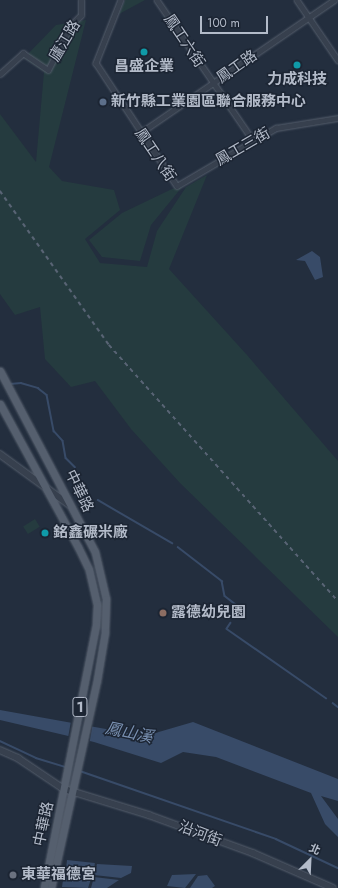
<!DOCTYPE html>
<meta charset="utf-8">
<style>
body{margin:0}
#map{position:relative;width:338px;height:888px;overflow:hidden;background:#232e3e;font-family:Jost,"Noto Sans TC",sans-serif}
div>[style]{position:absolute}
.green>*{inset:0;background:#253b3f;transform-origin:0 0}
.water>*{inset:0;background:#384b68;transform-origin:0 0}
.pier>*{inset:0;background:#232e3e;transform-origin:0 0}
.stream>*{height:1.5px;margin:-0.75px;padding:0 0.75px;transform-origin:0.75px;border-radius:0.75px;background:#384b68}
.roads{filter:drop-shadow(0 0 1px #555e6c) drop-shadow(0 0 1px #555e6c)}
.minor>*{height:4.5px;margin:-2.25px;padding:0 2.25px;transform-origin:2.25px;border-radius:2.25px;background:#37404e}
.tertiary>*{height:5.5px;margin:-2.75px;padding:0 2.75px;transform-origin:2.75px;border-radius:2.75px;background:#37404e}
.primary>*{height:7px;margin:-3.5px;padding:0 3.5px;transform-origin:3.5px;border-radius:3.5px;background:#555f6e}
.rail>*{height:1.5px;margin-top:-0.75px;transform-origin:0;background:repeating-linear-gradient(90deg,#596475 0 4px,transparent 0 8px)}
.dots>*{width:11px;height:11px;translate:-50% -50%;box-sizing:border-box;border:2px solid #1c2533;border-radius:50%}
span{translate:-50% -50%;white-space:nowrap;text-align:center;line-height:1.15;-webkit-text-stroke:3px #1c2533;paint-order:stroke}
.shield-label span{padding:1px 3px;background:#1c2533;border:1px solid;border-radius:3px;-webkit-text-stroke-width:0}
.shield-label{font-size:14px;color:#b3bbc9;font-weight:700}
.street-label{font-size:15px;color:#b3bbc9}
.poi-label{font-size:15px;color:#b3bbc9;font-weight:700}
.left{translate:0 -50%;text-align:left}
.water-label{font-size:16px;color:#7a91b2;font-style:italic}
.north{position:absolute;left:290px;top:840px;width:40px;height:40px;-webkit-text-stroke:3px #1c2533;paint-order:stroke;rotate:24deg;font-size:11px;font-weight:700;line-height:16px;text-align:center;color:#b3bbc9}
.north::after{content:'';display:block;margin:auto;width:14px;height:18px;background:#b3bbc9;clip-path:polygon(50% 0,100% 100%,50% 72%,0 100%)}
.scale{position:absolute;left:200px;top:16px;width:68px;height:18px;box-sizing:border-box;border:2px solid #b3bbc9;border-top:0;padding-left:5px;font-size:12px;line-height:14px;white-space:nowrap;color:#b3bbc9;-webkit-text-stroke:3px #1c2533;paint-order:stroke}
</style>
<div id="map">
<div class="green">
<div style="clip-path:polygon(125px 0,145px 0,119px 14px)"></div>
<div style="clip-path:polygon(86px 20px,49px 167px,62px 181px,114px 190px,120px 210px,85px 239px,100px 263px,147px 267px,157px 231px,186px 187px,207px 175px,169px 269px,247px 355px,338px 461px,338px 637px,180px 483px,131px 429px,95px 381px,71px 387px,45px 359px,40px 307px,15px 315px,0 294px,0 114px,36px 162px,44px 72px,24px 58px,56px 25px)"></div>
<div style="clip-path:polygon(182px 187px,151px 225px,140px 261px,102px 257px,89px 240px,122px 213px,172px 189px)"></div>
<div style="left:35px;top:519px;width:9px;height:14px;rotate:58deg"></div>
</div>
<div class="water">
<div style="clip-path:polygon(312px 251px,320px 257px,323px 277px,315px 280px,305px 261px,296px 260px)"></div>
<div style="clip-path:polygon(0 710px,145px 736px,193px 722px,338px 779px,338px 801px,321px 796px,338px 819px,338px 837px,325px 824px,311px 793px,216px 757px,183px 752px,161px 763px,94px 742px,0 720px)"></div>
<div style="left:67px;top:860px;width:28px;height:11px;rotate:6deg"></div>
<div style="clip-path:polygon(97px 864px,132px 866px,131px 873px,121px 878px,94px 875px)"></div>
<div style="clip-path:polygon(64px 873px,92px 876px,88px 888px,62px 887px)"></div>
<div style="clip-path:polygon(196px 874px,185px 888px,167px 886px,172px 875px)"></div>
<div style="clip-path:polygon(207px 875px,215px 886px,212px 888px,190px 888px,198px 876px)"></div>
<div style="clip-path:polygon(94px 877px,119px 880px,107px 888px,91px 888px)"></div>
</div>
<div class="pier">
<div style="left:71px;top:721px;width:22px;height:18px;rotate:10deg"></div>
</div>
<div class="stream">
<div style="left:10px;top:384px;width:11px;rotate:-5deg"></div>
<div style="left:21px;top:383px;width:18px;rotate:16deg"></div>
<div style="left:38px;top:388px;width:11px;rotate:38deg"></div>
<div style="left:47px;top:395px;width:37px;rotate:79deg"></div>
<div style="left:54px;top:431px;width:13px;rotate:48deg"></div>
<div style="left:63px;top:441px;width:17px;rotate:80deg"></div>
<div style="left:66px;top:458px;width:13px;rotate:45deg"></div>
<div style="left:98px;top:500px;width:86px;rotate:30.2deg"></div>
<div style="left:178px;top:547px;width:56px;rotate:37.7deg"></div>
<div style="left:222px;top:581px;width:15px;rotate:79deg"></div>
<div style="left:225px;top:596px;width:16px;rotate:38deg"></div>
<div style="left:235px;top:618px;width:8px;rotate:-40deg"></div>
<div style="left:231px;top:623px;width:7px;rotate:124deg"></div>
<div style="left:227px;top:629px;width:121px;rotate:34.9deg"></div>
<div style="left:333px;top:703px;width:6px;rotate:39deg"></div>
<div style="left:0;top:741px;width:40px;rotate:25deg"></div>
<div style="left:36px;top:758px;width:30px;rotate:17deg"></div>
<div style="left:80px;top:771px;width:207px;rotate:19.1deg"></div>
<div style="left:276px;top:839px;width:68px;rotate:25.1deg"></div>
</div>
<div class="roads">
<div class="minor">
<div style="left:121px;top:0;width:68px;rotate:111.6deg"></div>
<div style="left:96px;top:63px;width:147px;rotate:56.6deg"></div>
<div style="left:177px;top:186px;width:115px;rotate:-30.4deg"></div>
<div style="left:276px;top:128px;width:63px;rotate:-9.2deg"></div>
<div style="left:157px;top:0;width:170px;rotate:55.6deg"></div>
<div style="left:297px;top:0;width:73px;rotate:55.7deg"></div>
<div style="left:0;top:74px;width:31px;rotate:-42deg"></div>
<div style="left:23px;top:53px;width:30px;rotate:34deg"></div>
<div style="left:48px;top:70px;width:51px;rotate:-62.9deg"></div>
<div style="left:71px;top:25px;width:14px;rotate:-45deg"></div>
<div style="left:81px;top:15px;width:15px;rotate:-90deg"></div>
<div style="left:140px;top:133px;width:235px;rotate:-34.4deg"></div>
</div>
<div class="tertiary">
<div style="left:0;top:454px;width:87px;rotate:36.1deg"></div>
<div style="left:0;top:750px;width:20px;rotate:24deg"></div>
<div style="left:18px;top:758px;width:55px;rotate:34deg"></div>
<div style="left:64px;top:789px;width:89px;rotate:17deg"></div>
<div style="left:149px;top:815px;width:111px;rotate:20.1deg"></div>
<div style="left:253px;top:853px;width:87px;rotate:23.6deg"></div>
</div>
<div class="primary">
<div style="left:0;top:371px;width:204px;rotate:62.3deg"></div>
<div style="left:95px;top:552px;width:48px;rotate:76.8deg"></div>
<div style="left:106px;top:599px;width:33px;rotate:92deg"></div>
<div style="left:105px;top:632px;width:49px;rotate:99.5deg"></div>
<div style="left:97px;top:680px;width:213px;rotate:102.5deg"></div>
<div style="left:0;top:404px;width:163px;rotate:61.4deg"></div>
<div style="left:78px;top:547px;width:25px;rotate:64deg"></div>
<div style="left:89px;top:570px;width:36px;rotate:77deg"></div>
<div style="left:97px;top:605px;width:20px;rotate:93deg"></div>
<div style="left:96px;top:625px;width:268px;rotate:101.2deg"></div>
</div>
</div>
<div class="rail">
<div style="left:0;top:191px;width:189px;rotate:54.7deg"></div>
<div style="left:109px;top:345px;width:343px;rotate:48.2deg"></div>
</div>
<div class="dots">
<div style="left:144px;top:52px;background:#0f9aa8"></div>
<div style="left:297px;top:65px;background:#0f9aa8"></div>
<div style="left:103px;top:102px;background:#5c6f8a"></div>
<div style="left:45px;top:533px;background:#0f9aa8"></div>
<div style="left:163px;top:613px;background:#8d6e63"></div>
<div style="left:13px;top:875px;background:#6b7280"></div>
</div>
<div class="shield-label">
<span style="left:80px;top:707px">1</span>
</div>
<div class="street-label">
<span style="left:65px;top:41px;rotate:-59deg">廬江路</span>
<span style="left:184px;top:41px;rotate:56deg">鳳工六街</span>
<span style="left:237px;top:67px;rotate:-35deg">鳳工路</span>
<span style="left:243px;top:147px;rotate:-30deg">鳳工三街</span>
<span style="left:155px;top:155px;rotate:56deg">鳳工八街</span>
<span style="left:79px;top:491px;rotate:64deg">中華路</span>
<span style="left:44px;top:824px;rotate:-78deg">中華路</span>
<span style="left:200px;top:834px;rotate:21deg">沿河街</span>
</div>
<div class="poi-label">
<span style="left:144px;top:67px">昌盛企業</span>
<span style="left:297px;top:80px">力成科技</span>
<span class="left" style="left:111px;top:102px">新竹縣工業園區聯合服務中心</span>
<span class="left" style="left:53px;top:533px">銘鑫碾米廠</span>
<span class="left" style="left:171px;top:613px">露德幼兒園</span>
<span class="left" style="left:21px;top:875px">東華福德宮</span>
</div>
<div class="water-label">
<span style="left:129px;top:733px;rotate:12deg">鳳山溪</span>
</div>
<div class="north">北</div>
<div class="scale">100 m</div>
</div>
